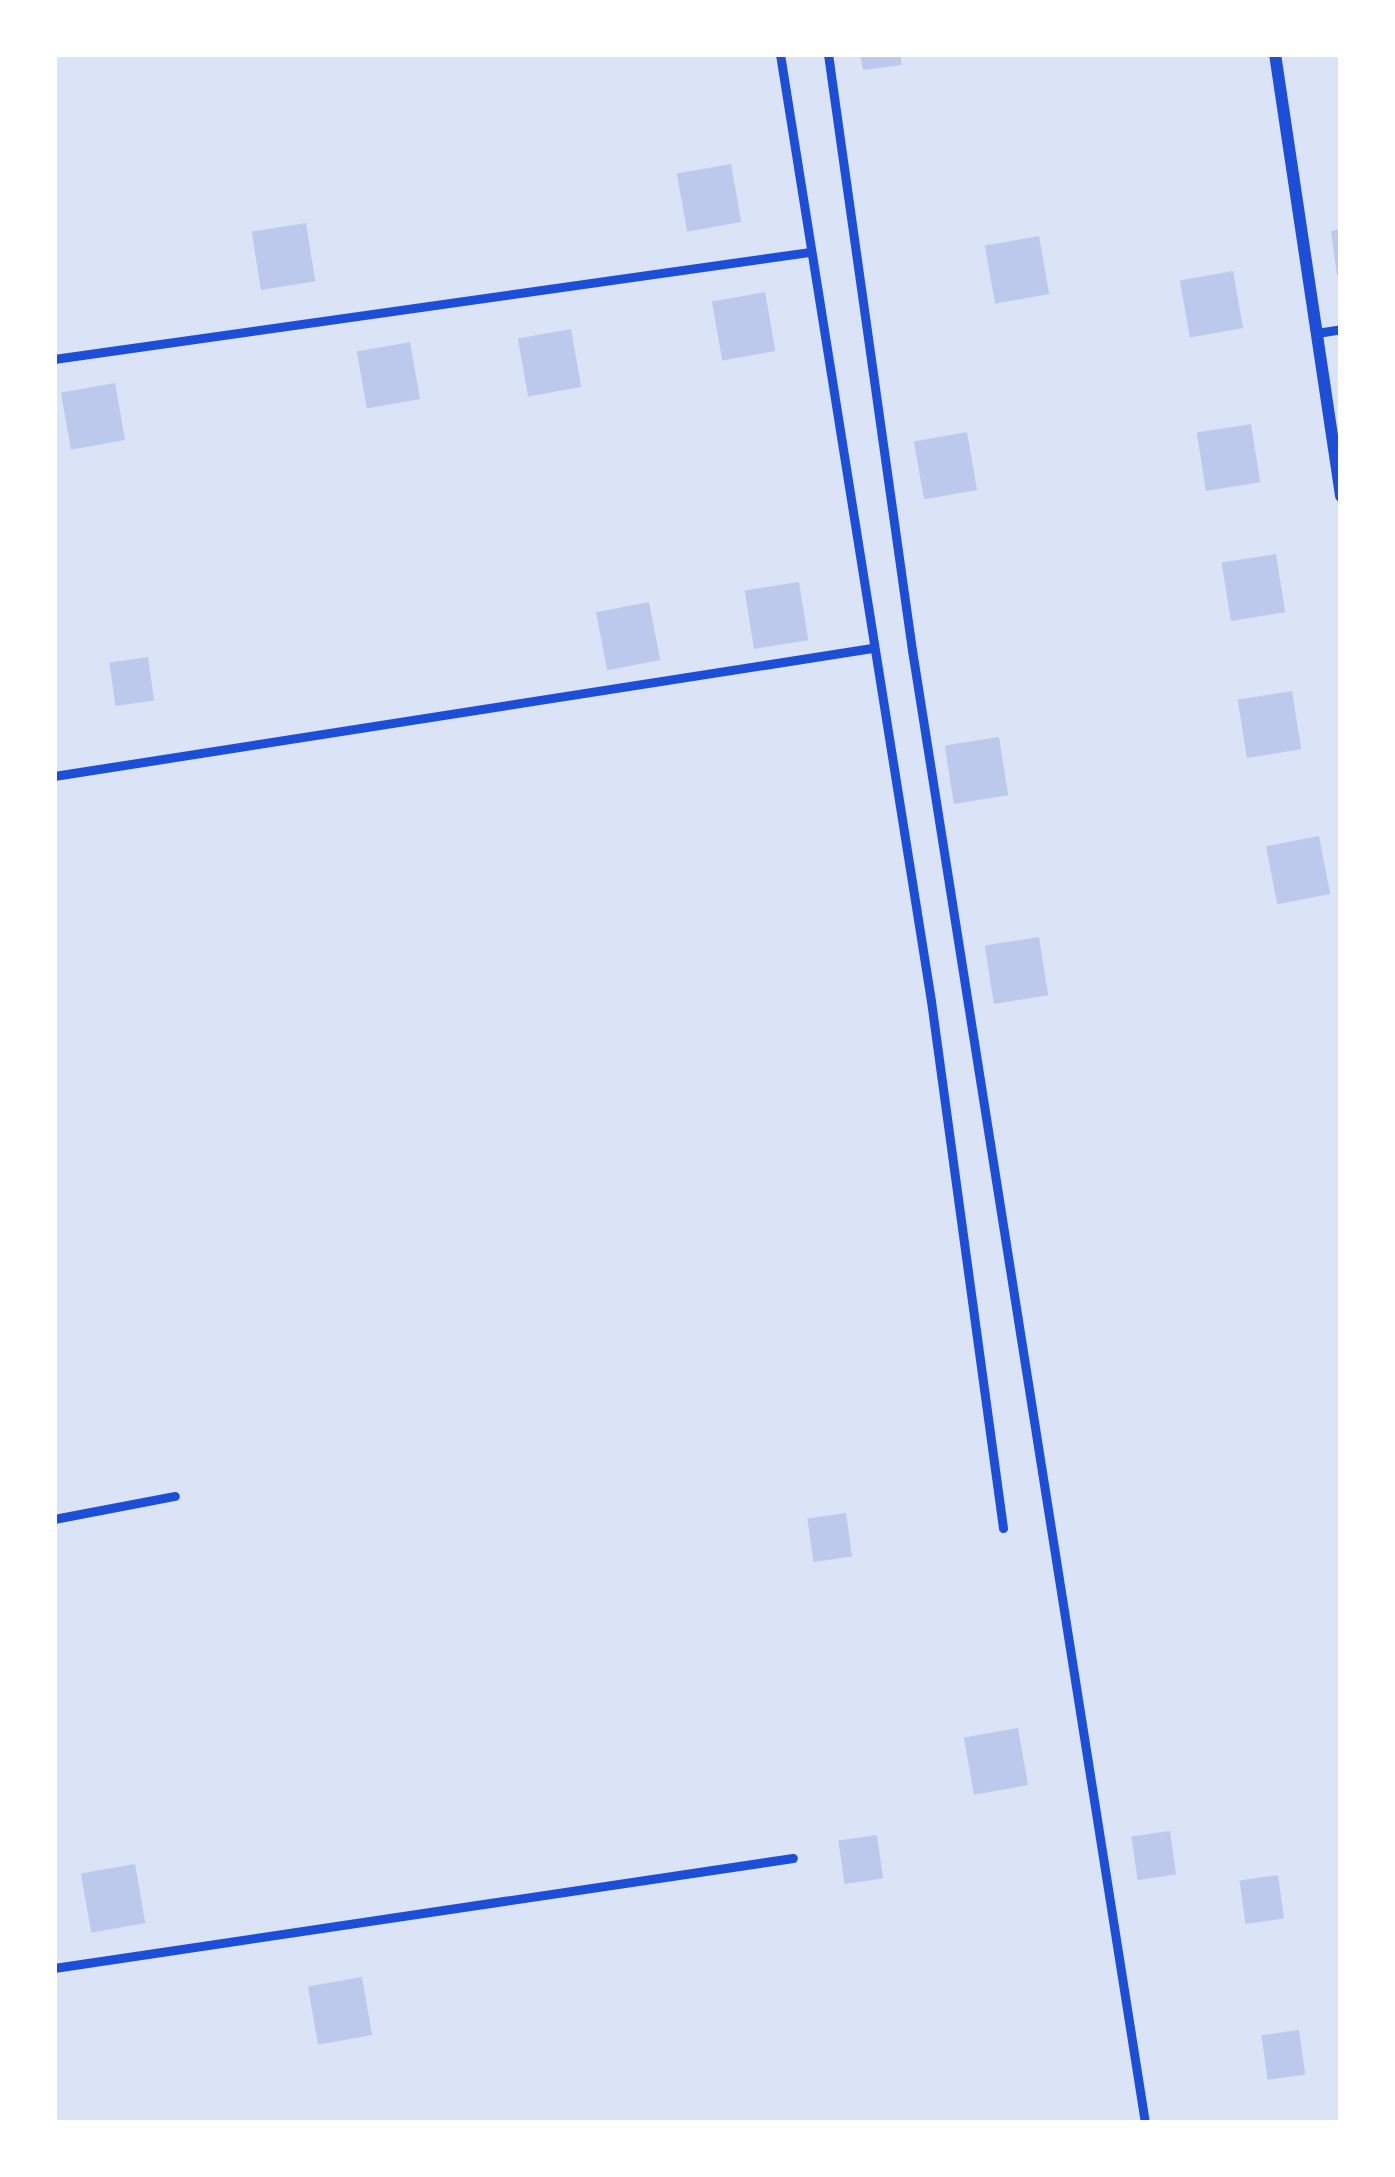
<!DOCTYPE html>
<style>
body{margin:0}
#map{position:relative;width:1395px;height:2177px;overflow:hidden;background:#f2f2f2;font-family:"Alegreya Sans",sans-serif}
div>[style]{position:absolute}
.green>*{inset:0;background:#dbe4f7;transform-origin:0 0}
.building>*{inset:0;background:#bdc9ec;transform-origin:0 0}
.service>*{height:9px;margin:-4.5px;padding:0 4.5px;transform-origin:4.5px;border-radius:4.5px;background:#1d4ed8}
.minor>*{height:12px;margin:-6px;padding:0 6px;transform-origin:6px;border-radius:6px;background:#1d4ed8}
span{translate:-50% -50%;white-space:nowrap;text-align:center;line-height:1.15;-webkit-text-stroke:10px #fff;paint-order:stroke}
.frame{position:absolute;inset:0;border:57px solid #fff;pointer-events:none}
</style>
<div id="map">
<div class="green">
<div style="left:54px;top:54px;width:1287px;height:2069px"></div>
</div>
<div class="building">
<div style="clip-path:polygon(860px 54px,900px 54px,902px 65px,863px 70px)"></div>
<div style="left:731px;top:164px;width:59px;height:55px;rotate:80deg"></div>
<div style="left:306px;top:223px;width:59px;height:55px;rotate:81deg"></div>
<div style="clip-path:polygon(1341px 229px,1341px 274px,1337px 275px,1331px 231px)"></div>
<div style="left:1039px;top:236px;width:59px;height:55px;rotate:80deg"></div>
<div style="left:1233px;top:271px;width:58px;height:54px;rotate:80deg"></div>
<div style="left:765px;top:292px;width:60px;height:54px;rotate:80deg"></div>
<div style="left:571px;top:329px;width:59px;height:54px;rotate:80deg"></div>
<div style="left:410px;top:342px;width:58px;height:54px;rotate:80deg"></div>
<div style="left:115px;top:383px;width:58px;height:55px;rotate:80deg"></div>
<div style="left:1251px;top:424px;width:59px;height:55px;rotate:81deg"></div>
<div style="left:967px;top:432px;width:59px;height:54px;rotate:80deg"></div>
<div style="left:1276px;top:554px;width:59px;height:55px;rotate:81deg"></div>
<div style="left:799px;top:582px;width:59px;height:55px;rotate:81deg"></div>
<div style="left:649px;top:602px;width:59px;height:54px;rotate:79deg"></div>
<div style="left:148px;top:657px;width:44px;height:39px;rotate:82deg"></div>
<div style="left:1292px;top:691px;width:59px;height:55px;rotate:81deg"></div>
<div style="left:999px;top:737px;width:59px;height:55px;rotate:81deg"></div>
<div style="left:1319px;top:836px;width:59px;height:54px;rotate:79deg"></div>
<div style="left:1039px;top:937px;width:59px;height:55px;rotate:81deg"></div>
<div style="left:846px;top:1513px;width:44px;height:39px;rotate:82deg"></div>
<div style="left:1018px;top:1728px;width:58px;height:55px;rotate:80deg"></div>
<div style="left:1170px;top:1831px;width:44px;height:39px;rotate:82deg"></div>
<div style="left:877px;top:1835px;width:44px;height:39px;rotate:82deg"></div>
<div style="left:135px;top:1864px;width:60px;height:55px;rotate:80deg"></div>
<div style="left:1278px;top:1875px;width:44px;height:39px;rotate:82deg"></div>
<div style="left:362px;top:1977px;width:59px;height:55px;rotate:80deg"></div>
<div style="left:1299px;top:2030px;width:45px;height:38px;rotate:82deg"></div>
</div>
<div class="service">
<div style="left:780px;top:54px;width:959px;rotate:80.94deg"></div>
<div style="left:931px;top:1001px;width:532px;rotate:82.22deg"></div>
<div style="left:828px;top:54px;width:602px;rotate:81.98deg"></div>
<div style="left:912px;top:650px;width:1491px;rotate:81.01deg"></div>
<div style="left:1317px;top:333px;width:24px;rotate:-9deg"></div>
<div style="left:54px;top:359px;width:764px;rotate:-8.06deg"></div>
<div style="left:54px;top:776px;width:828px;rotate:-8.89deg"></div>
<div style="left:54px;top:1519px;width:123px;rotate:-10.8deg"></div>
<div style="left:54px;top:1968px;width:747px;rotate:-8.47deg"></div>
</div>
<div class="minor">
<div style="left:1275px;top:54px;width:447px;rotate:81.5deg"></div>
</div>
<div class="frame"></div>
</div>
